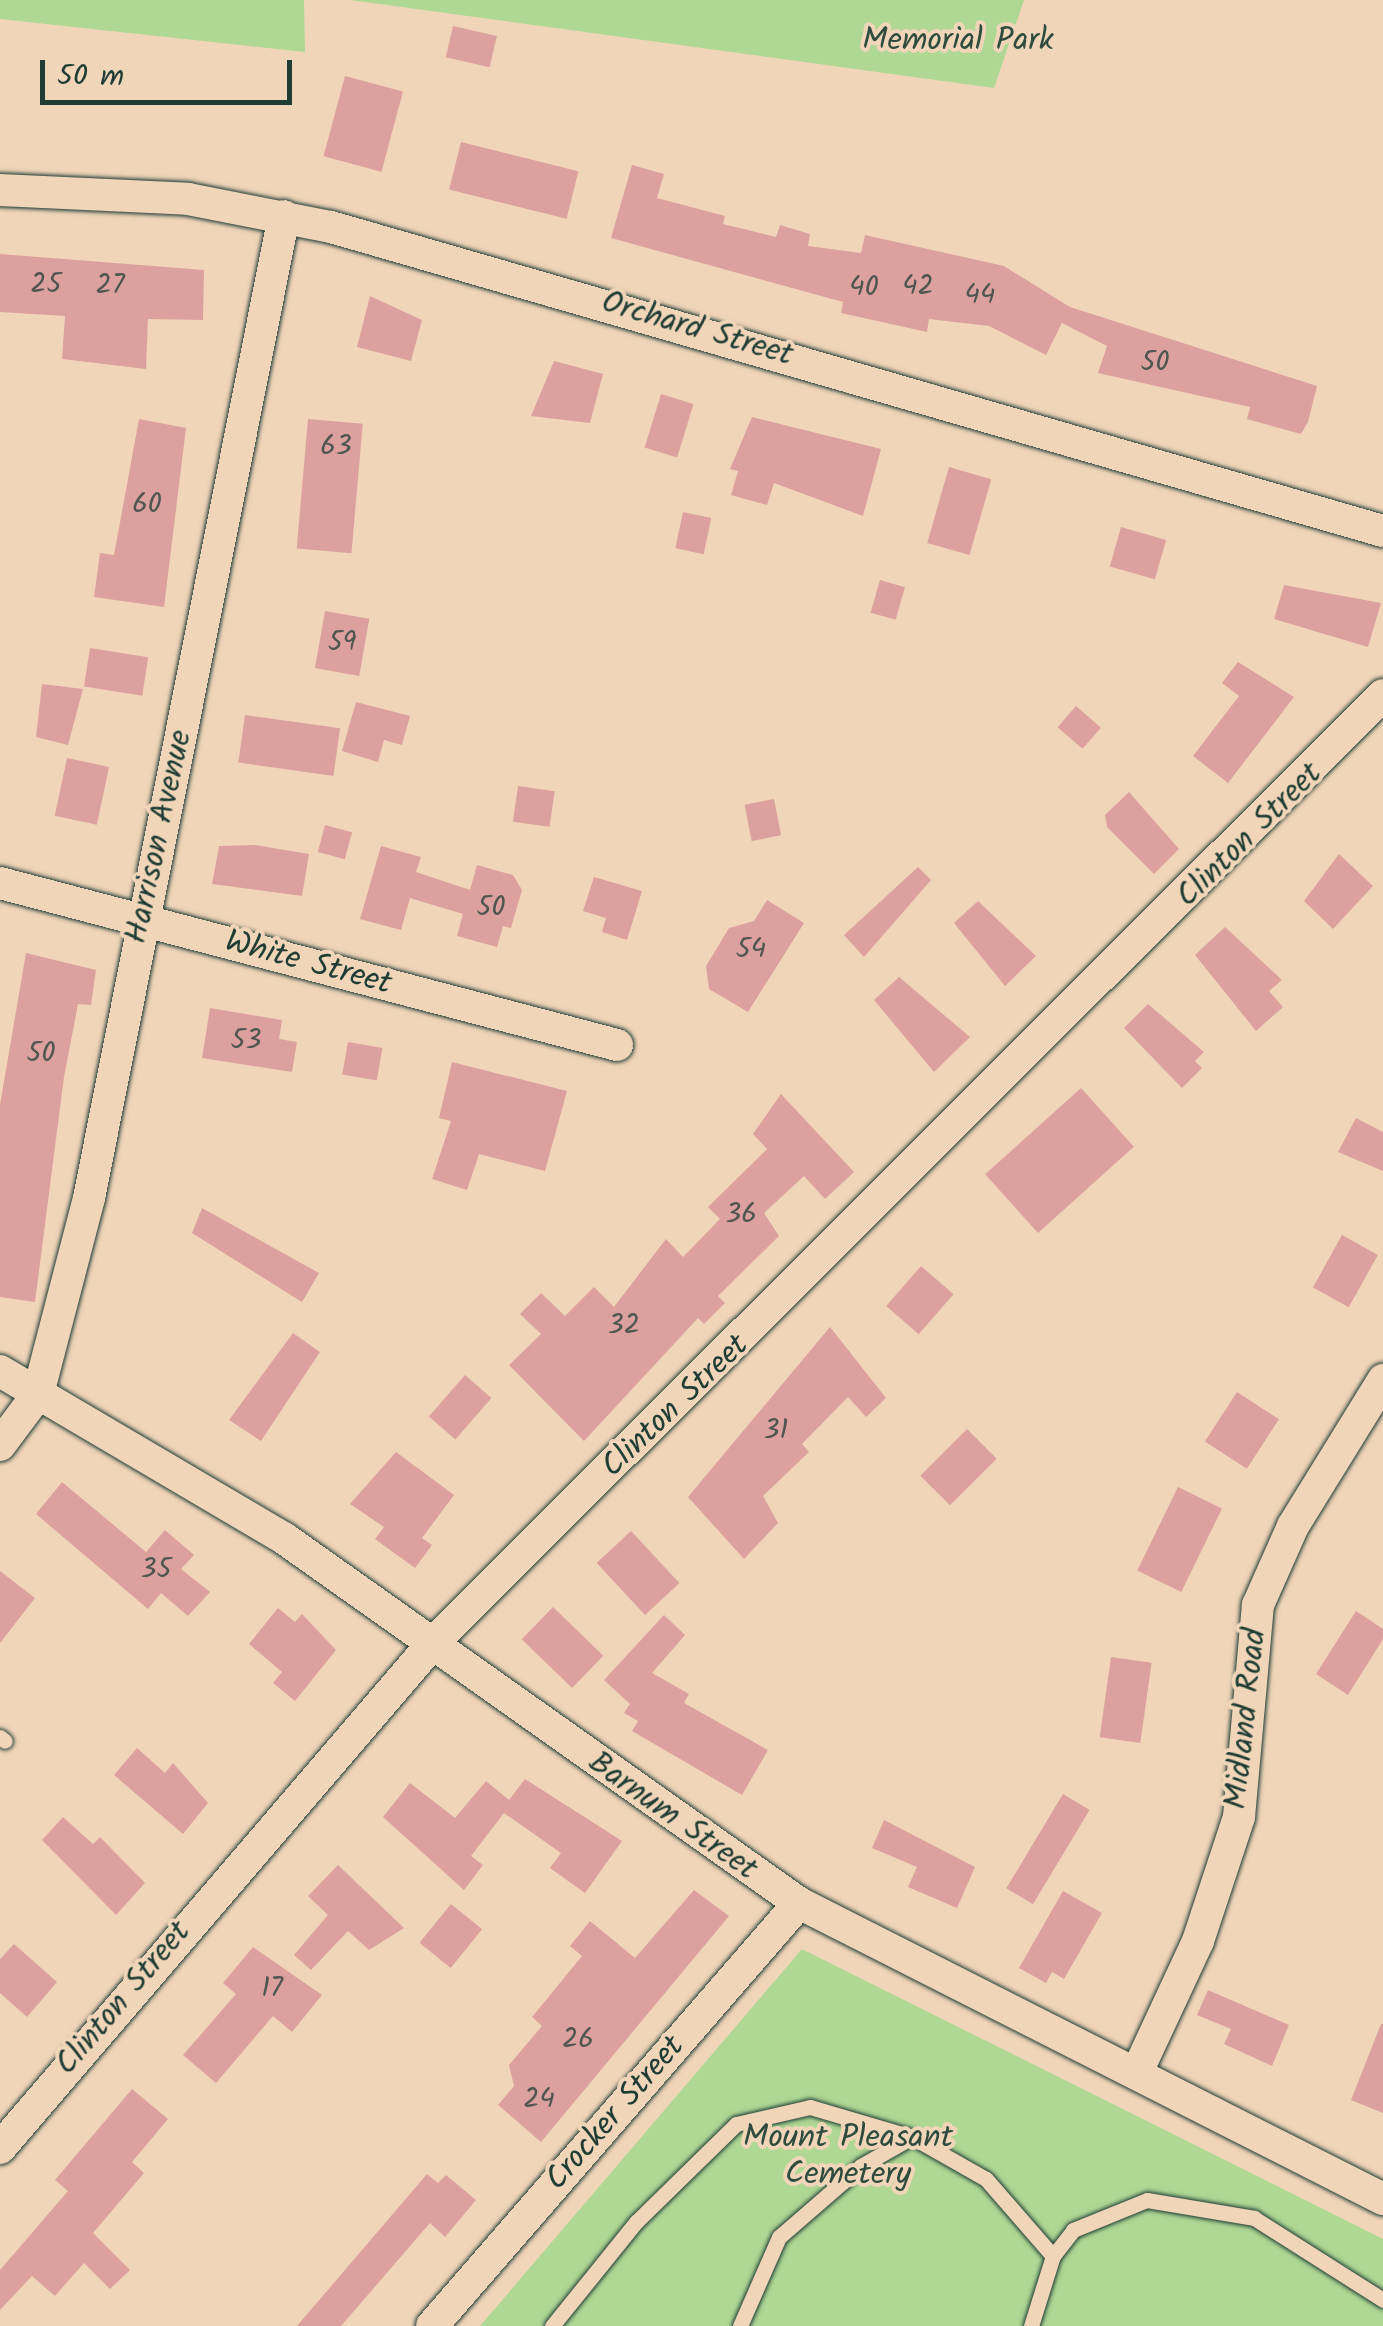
<!DOCTYPE html>
<style>
body{margin:0}
#map{position:relative;width:1383px;height:2326px;overflow:hidden;background:#f1d5b8;font-family:Kalam,sans-serif}
div>[style]{position:absolute}
.green>*{inset:0;background:#afd895}
.building>*{inset:0;background:#dca19f;transform-origin:0 0}
.roads{filter:drop-shadow(0 0 2px #1f3d34) drop-shadow(0 0 2px #1f3d34)}
.service>*{height:15px;margin:-7.5px;padding:0 7.5px;transform-origin:7.5px;border-radius:7.5px;background:#f1d5b8}
.minor>*{height:32px;margin:-16px;padding:0 16px;transform-origin:16px;border-radius:16px;background:#f1d5b8}
span{translate:-50% -50%;white-space:nowrap;text-align:center;line-height:1.15;-webkit-text-stroke:8px #f1d5b8;paint-order:stroke}
.number-label{font-size:28px;color:#4e564f}
.number-label span{-webkit-text-stroke-width:0}
.park-label{font-size:32px;color:#2d4c3e}
.street-label{font-size:32px;color:#1f3d34}
.scale{position:absolute;left:40px;top:60px;width:252px;height:45px;box-sizing:border-box;border:5px solid #1f3d34;border-top:0;padding-left:12px;font-size:30px;line-height:35px;white-space:nowrap;color:#1f3d34;-webkit-text-stroke:8px #f1d5b8;paint-order:stroke}
</style>
<div id="map">
<div class="green">
<div style="clip-path:polygon(0 0,304px 0,305px 52px,0 19px)"></div>
<div style="clip-path:polygon(350px 0,1024px 0,994px 88px)"></div>
<div style="clip-path:polygon(802px 1949px,1383px 2239px,1383px 2326px,480px 2326px)"></div>
</div>
<div class="building">
<div style="left:453px;top:26px;width:45px;height:32px;rotate:13deg"></div>
<div style="left:345px;top:76px;width:60px;height:83px;rotate:15deg"></div>
<div style="left:461px;top:142px;width:121px;height:49px;rotate:14deg"></div>
<div style="clip-path:polygon(632px 165px,664px 174px,657px 198px,725px 216px,723px 224px,776px 237px,780px 225px,810px 234px,808px 246px,861px 253px,865px 235px,1004px 266px,1070px 307px,1317px 386px,1308px 422px,1301px 434px,1247px 419px,1250px 407px,1098px 373px,1107px 346px,1062px 323px,1046px 355px,989px 326px,929px 319px,927px 332px,841px 313px,843px 302px,611px 238px)"></div>
<div style="clip-path:polygon(0 254px,204px 270px,203px 320px,148px 319px,146px 369px,62px 359px,65px 316px,0 312px)"></div>
<div style="clip-path:polygon(370px 296px,422px 320px,411px 361px,357px 347px)"></div>
<div style="clip-path:polygon(554px 361px,603px 374px,590px 423px,531px 416px)"></div>
<div style="left:661px;top:394px;width:34px;height:56px;rotate:17deg"></div>
<div style="clip-path:polygon(752px 417px,881px 449px,863px 516px,774px 483px,767px 505px,731px 495px,738px 471px,730px 469px)"></div>
<div style="clip-path:polygon(139px 419px,186px 428px,164px 607px,94px 597px,100px 553px,114px 555px)"></div>
<div style="left:308px;top:419px;width:55px;height:130px;rotate:5deg"></div>
<div style="left:949px;top:467px;width:44px;height:79px;rotate:16deg"></div>
<div style="left:683px;top:512px;width:29px;height:37px;rotate:12deg"></div>
<div style="left:1121px;top:527px;width:47px;height:41px;rotate:16deg"></div>
<div style="left:880px;top:580px;width:26px;height:34px;rotate:16deg"></div>
<div style="clip-path:polygon(1284px 585px,1381px 603px,1368px 647px,1274px 619px)"></div>
<div style="left:325px;top:611px;width:45px;height:58px;rotate:10deg"></div>
<div style="left:90px;top:648px;width:59px;height:39px;rotate:9deg"></div>
<div style="clip-path:polygon(1238px 662px,1294px 697px,1228px 783px,1193px 756px,1239px 696px,1222px 683px)"></div>
<div style="clip-path:polygon(42px 684px,83px 689px,68px 745px,36px 737px)"></div>
<div style="clip-path:polygon(356px 702px,410px 716px,402px 745px,384px 740px,378px 762px,342px 751px)"></div>
<div style="left:1076px;top:706px;width:33px;height:28px;rotate:41deg"></div>
<div style="left:245px;top:715px;width:96px;height:48px;rotate:8deg"></div>
<div style="left:67px;top:758px;width:43px;height:59px;rotate:12deg"></div>
<div style="left:518px;top:786px;width:37px;height:36px;rotate:8deg"></div>
<div style="clip-path:polygon(1129px 792px,1179px 849px,1154px 874px,1107px 827px,1105px 815px)"></div>
<div style="left:774px;top:799px;width:37px;height:30px;rotate:79deg"></div>
<div style="left:325px;top:825px;width:28px;height:28px;rotate:15deg"></div>
<div style="clip-path:polygon(255px 845px,309px 854px,302px 896px,212px 884px,219px 846px)"></div>
<div style="clip-path:polygon(381px 846px,421px 857px,416px 872px,470px 890px,477px 865px,513px 875px,522px 890px,511px 928px,503px 926px,497px 947px,457px 936px,463px 914px,410px 898px,401px 930px,360px 919px)"></div>
<div style="clip-path:polygon(1339px 854px,1373px 886px,1333px 929px,1304px 901px)"></div>
<div style="clip-path:polygon(918px 867px,931px 880px,864px 957px,844px 935px)"></div>
<div style="clip-path:polygon(594px 877px,642px 891px,627px 940px,602px 932px,606px 918px,583px 911px)"></div>
<div style="clip-path:polygon(767px 900px,804px 923px,748px 1012px,709px 989px,706px 966px,729px 928px,754px 921px)"></div>
<div style="clip-path:polygon(978px 901px,1036px 956px,1005px 986px,954px 923px)"></div>
<div style="clip-path:polygon(1225px 927px,1282px 980px,1269px 991px,1283px 1007px,1256px 1031px,1195px 955px)"></div>
<div style="clip-path:polygon(26px 953px,96px 970px,91px 1005px,78px 1004px,64px 1077px,35px 1302px,0 1297px,0 1105px)"></div>
<div style="clip-path:polygon(899px 977px,970px 1037px,934px 1072px,874px 1000px)"></div>
<div style="clip-path:polygon(1148px 1004px,1204px 1052px,1195px 1061px,1202px 1068px,1182px 1088px,1124px 1028px)"></div>
<div style="clip-path:polygon(210px 1008px,282px 1020px,279px 1039px,297px 1042px,292px 1072px,202px 1058px)"></div>
<div style="left:348px;top:1042px;width:35px;height:33px;rotate:10deg"></div>
<div style="clip-path:polygon(452px 1062px,567px 1091px,545px 1171px,479px 1154px,467px 1190px,432px 1179px,451px 1121px,439px 1118px)"></div>
<div style="left:1081px;top:1088px;width:79px;height:129px;rotate:48deg"></div>
<div style="clip-path:polygon(781px 1094px,854px 1172px,825px 1199px,804px 1176px,764px 1213px,779px 1236px,718px 1296px,725px 1303px,704px 1324px,698px 1318px,584px 1441px,509px 1365px,541px 1334px,520px 1314px,541px 1293px,565px 1316px,594px 1287px,614px 1307px,666px 1239px,683px 1257px,720px 1219px,708px 1207px,767px 1149px,753px 1134px)"></div>
<div style="clip-path:polygon(1356px 1118px,1383px 1132px,1383px 1171px,1338px 1152px)"></div>
<div style="clip-path:polygon(202px 1208px,319px 1273px,302px 1302px,192px 1233px)"></div>
<div style="left:1342px;top:1235px;width:41px;height:60px;rotate:29deg"></div>
<div style="left:921px;top:1266px;width:43px;height:53px;rotate:41deg"></div>
<div style="clip-path:polygon(830px 1327px,886px 1398px,866px 1417px,848px 1397px,802px 1444px,809px 1452px,763px 1496px,778px 1523px,744px 1559px,688px 1497px)"></div>
<div style="clip-path:polygon(293px 1333px,320px 1352px,261px 1441px,229px 1420px)"></div>
<div style="left:465px;top:1375px;width:35px;height:55px;rotate:41deg"></div>
<div style="left:1237px;top:1392px;width:50px;height:59px;rotate:33deg"></div>
<div style="left:967px;top:1429px;width:42px;height:66px;rotate:45deg"></div>
<div style="clip-path:polygon(396px 1452px,454px 1495px,422px 1538px,432px 1545px,415px 1568px,375px 1539px,384px 1527px,350px 1504px)"></div>
<div style="clip-path:polygon(62px 1482px,146px 1552px,165px 1530px,194px 1555px,181px 1569px,210px 1592px,188px 1616px,161px 1593px,148px 1609px,36px 1514px)"></div>
<div style="left:1178px;top:1487px;width:49px;height:93px;rotate:26deg"></div>
<div style="left:631px;top:1531px;width:71px;height:47px;rotate:47deg"></div>
<div style="clip-path:polygon(0 1571px,35px 1598px,0 1643px)"></div>
<div style="left:553px;top:1607px;width:70px;height:45px;rotate:44deg"></div>
<div style="clip-path:polygon(278px 1608px,295px 1622px,302px 1614px,336px 1650px,295px 1701px,273px 1683px,282px 1672px,249px 1644px)"></div>
<div style="clip-path:polygon(1356px 1611px,1383px 1629px,1383px 1639px,1348px 1695px,1316px 1674px)"></div>
<div style="clip-path:polygon(664px 1615px,685px 1635px,652px 1673px,689px 1694px,684px 1703px,768px 1750px,742px 1795px,632px 1731px,638px 1721px,624px 1713px,630px 1704px,604px 1680px)"></div>
<div style="left:1111px;top:1657px;width:41px;height:81px;rotate:8deg"></div>
<div style="clip-path:polygon(137px 1748px,165px 1773px,173px 1763px,208px 1803px,183px 1834px,114px 1775px)"></div>
<div style="clip-path:polygon(525px 1779px,622px 1841px,585px 1893px,550px 1868px,561px 1853px,504px 1813px,471px 1856px,483px 1865px,464px 1890px,383px 1817px,410px 1783px,455px 1818px,486px 1781px,509px 1800px)"></div>
<div style="left:1063px;top:1794px;width:31px;height:110px;rotate:31deg"></div>
<div style="clip-path:polygon(63px 1817px,93px 1844px,100px 1837px,145px 1883px,116px 1915px,42px 1840px)"></div>
<div style="clip-path:polygon(884px 1820px,975px 1867px,957px 1908px,908px 1887px,917px 1867px,872px 1848px)"></div>
<div style="clip-path:polygon(338px 1865px,404px 1928px,369px 1950px,348px 1931px,311px 1970px,294px 1955px,328px 1915px,308px 1896px)"></div>
<div style="clip-path:polygon(694px 1890px,729px 1916px,541px 2142px,498px 2105px,514px 2086px,509px 2065px,542px 2026px,532px 2017px,582px 1956px,570px 1946px,590px 1921px,635px 1958px)"></div>
<div style="clip-path:polygon(1063px 1891px,1102px 1913px,1064px 1979px,1052px 1972px,1046px 1983px,1019px 1968px)"></div>
<div style="left:451px;top:1904px;width:40px;height:50px;rotate:39deg"></div>
<div style="clip-path:polygon(14px 1944px,57px 1982px,27px 2017px,0 1993px,0 1959px)"></div>
<div style="clip-path:polygon(253px 1947px,322px 1995px,292px 2032px,273px 2016px,216px 2083px,183px 2055px,236px 1994px,223px 1983px)"></div>
<div style="clip-path:polygon(1208px 1990px,1289px 2025px,1272px 2066px,1224px 2044px,1231px 2029px,1197px 2015px)"></div>
<div style="clip-path:polygon(1381px 2024px,1383px 2024px,1383px 2113px,1351px 2100px)"></div>
<div style="clip-path:polygon(132px 2089px,168px 2119px,132px 2162px,144px 2173px,93px 2233px,130px 2270px,110px 2289px,84px 2263px,55px 2296px,32px 2276px,0 2310px,0 2270px,68px 2191px,55px 2180px)"></div>
<div style="clip-path:polygon(427px 2174px,438px 2183px,446px 2175px,476px 2200px,445px 2237px,430px 2223px,341px 2326px,297px 2326px)"></div>
</div>
<div class="roads">
<div class="service">
<div style="left:0;top:1737px;width:6px;rotate:39deg"></div>
<div style="left:912px;top:2137px;width:85px;rotate:29.6deg"></div>
<div style="left:986px;top:2179px;width:102px;rotate:49deg"></div>
<div style="left:552px;top:2326px;width:134px;rotate:-51.1deg"></div>
<div style="left:636px;top:2222px;width:140px;rotate:-44.4deg"></div>
<div style="left:736px;top:2124px;width:76px;rotate:-12.9deg"></div>
<div style="left:810px;top:2107px;width:106px;rotate:16.4deg"></div>
<div style="left:912px;top:2137px;width:59px;rotate:150.4deg"></div>
<div style="left:861px;top:2166px;width:108px;rotate:139.1deg"></div>
<div style="left:779px;top:2237px;width:97px;rotate:113.7deg"></div>
<div style="left:1031px;top:2326px;width:73px;rotate:-72.6deg"></div>
<div style="left:1053px;top:2256px;width:33px;rotate:-52deg"></div>
<div style="left:1073px;top:2230px;width:80px;rotate:-22.1deg"></div>
<div style="left:1147px;top:2200px;width:109px;rotate:9.5deg"></div>
<div style="left:1254px;top:2218px;width:153px;rotate:32.4deg"></div>
</div>
<div class="minor">
<div style="left:0;top:190px;width:188px;rotate:2.7deg"></div>
<div style="left:188px;top:199px;width:146px;rotate:11.1deg"></div>
<div style="left:331px;top:227px;width:1095px;rotate:16.12deg"></div>
<div style="left:0;top:883px;width:638px;rotate:14.71deg"></div>
<div style="left:0;top:1371px;width:331px;rotate:30.5deg"></div>
<div style="left:285px;top:1539px;width:630px;rotate:35.31deg"></div>
<div style="left:799px;top:1903px;width:655px;rotate:26.88deg"></div>
<div style="left:0;top:1445px;width:64px;rotate:-53.3deg"></div>
<div style="left:38px;top:1394px;width:203px;rotate:-75.4deg"></div>
<div style="left:89px;top:1198px;width:1001px;rotate:-78.77deg"></div>
<div style="left:1137px;top:2072px;width:145px;rotate:-65deg"></div>
<div style="left:1198px;top:1941px;width:131px;rotate:-71.7deg"></div>
<div style="left:1239px;top:1817px;width:213px;rotate:-84.9deg"></div>
<div style="left:1258px;top:1605px;width:86px;rotate:-66.1deg"></div>
<div style="left:1293px;top:1526px;width:172px;rotate:-58.3deg"></div>
<div style="left:0;top:2148px;width:665px;rotate:-49.39deg"></div>
<div style="left:433px;top:1643px;width:1342px;rotate:-44.94deg"></div>
<div style="left:432px;top:2326px;width:560px;rotate:-49.05deg"></div>
</div>
</div>
<div class="number-label">
<span style="left:46px;top:285px">25</span>
<span style="left:110px;top:286px">27</span>
<span style="left:918px;top:287px">42</span>
<span style="left:864px;top:288px">40</span>
<span style="left:980px;top:296px">44</span>
<span style="left:1155px;top:363px">50</span>
<span style="left:336px;top:447px">63</span>
<span style="left:147px;top:505px">60</span>
<span style="left:342px;top:643px">59</span>
<span style="left:491px;top:908px">50</span>
<span style="left:751px;top:950px">54</span>
<span style="left:246px;top:1041px">53</span>
<span style="left:41px;top:1054px">50</span>
<span style="left:741px;top:1215px">36</span>
<span style="left:624px;top:1326px">32</span>
<span style="left:776px;top:1431px">31</span>
<span style="left:156px;top:1570px">35</span>
<span style="left:272px;top:1989px">17</span>
<span style="left:578px;top:2040px">26</span>
<span style="left:539px;top:2100px">24</span>
</div>
<div class="park-label">
<span style="left:958px;top:41px">Memorial Park</span>
<span style="left:848px;top:2157px">Mount Pleasant<br>Cemetery</span>
</div>
<div class="street-label">
<span style="left:697px;top:330px;rotate:16deg">Orchard Street</span>
<span style="left:1250px;top:836px;rotate:-45deg">Clinton Street</span>
<span style="left:160px;top:837px;rotate:-78deg">Harrison Avenue</span>
<span style="left:308px;top:964px;rotate:15deg">White Street</span>
<span style="left:676px;top:1407px;rotate:-44deg">Clinton Street</span>
<span style="left:1247px;top:1719px;rotate:-84deg">Midland Road</span>
<span style="left:672px;top:1817px;rotate:35deg">Barnum Street</span>
<span style="left:124px;top:1999px;rotate:-50deg">Clinton Street</span>
<span style="left:616px;top:2114px;rotate:-49deg">Crocker Street</span>
</div>
<div class="scale">50 m</div>
</div>
